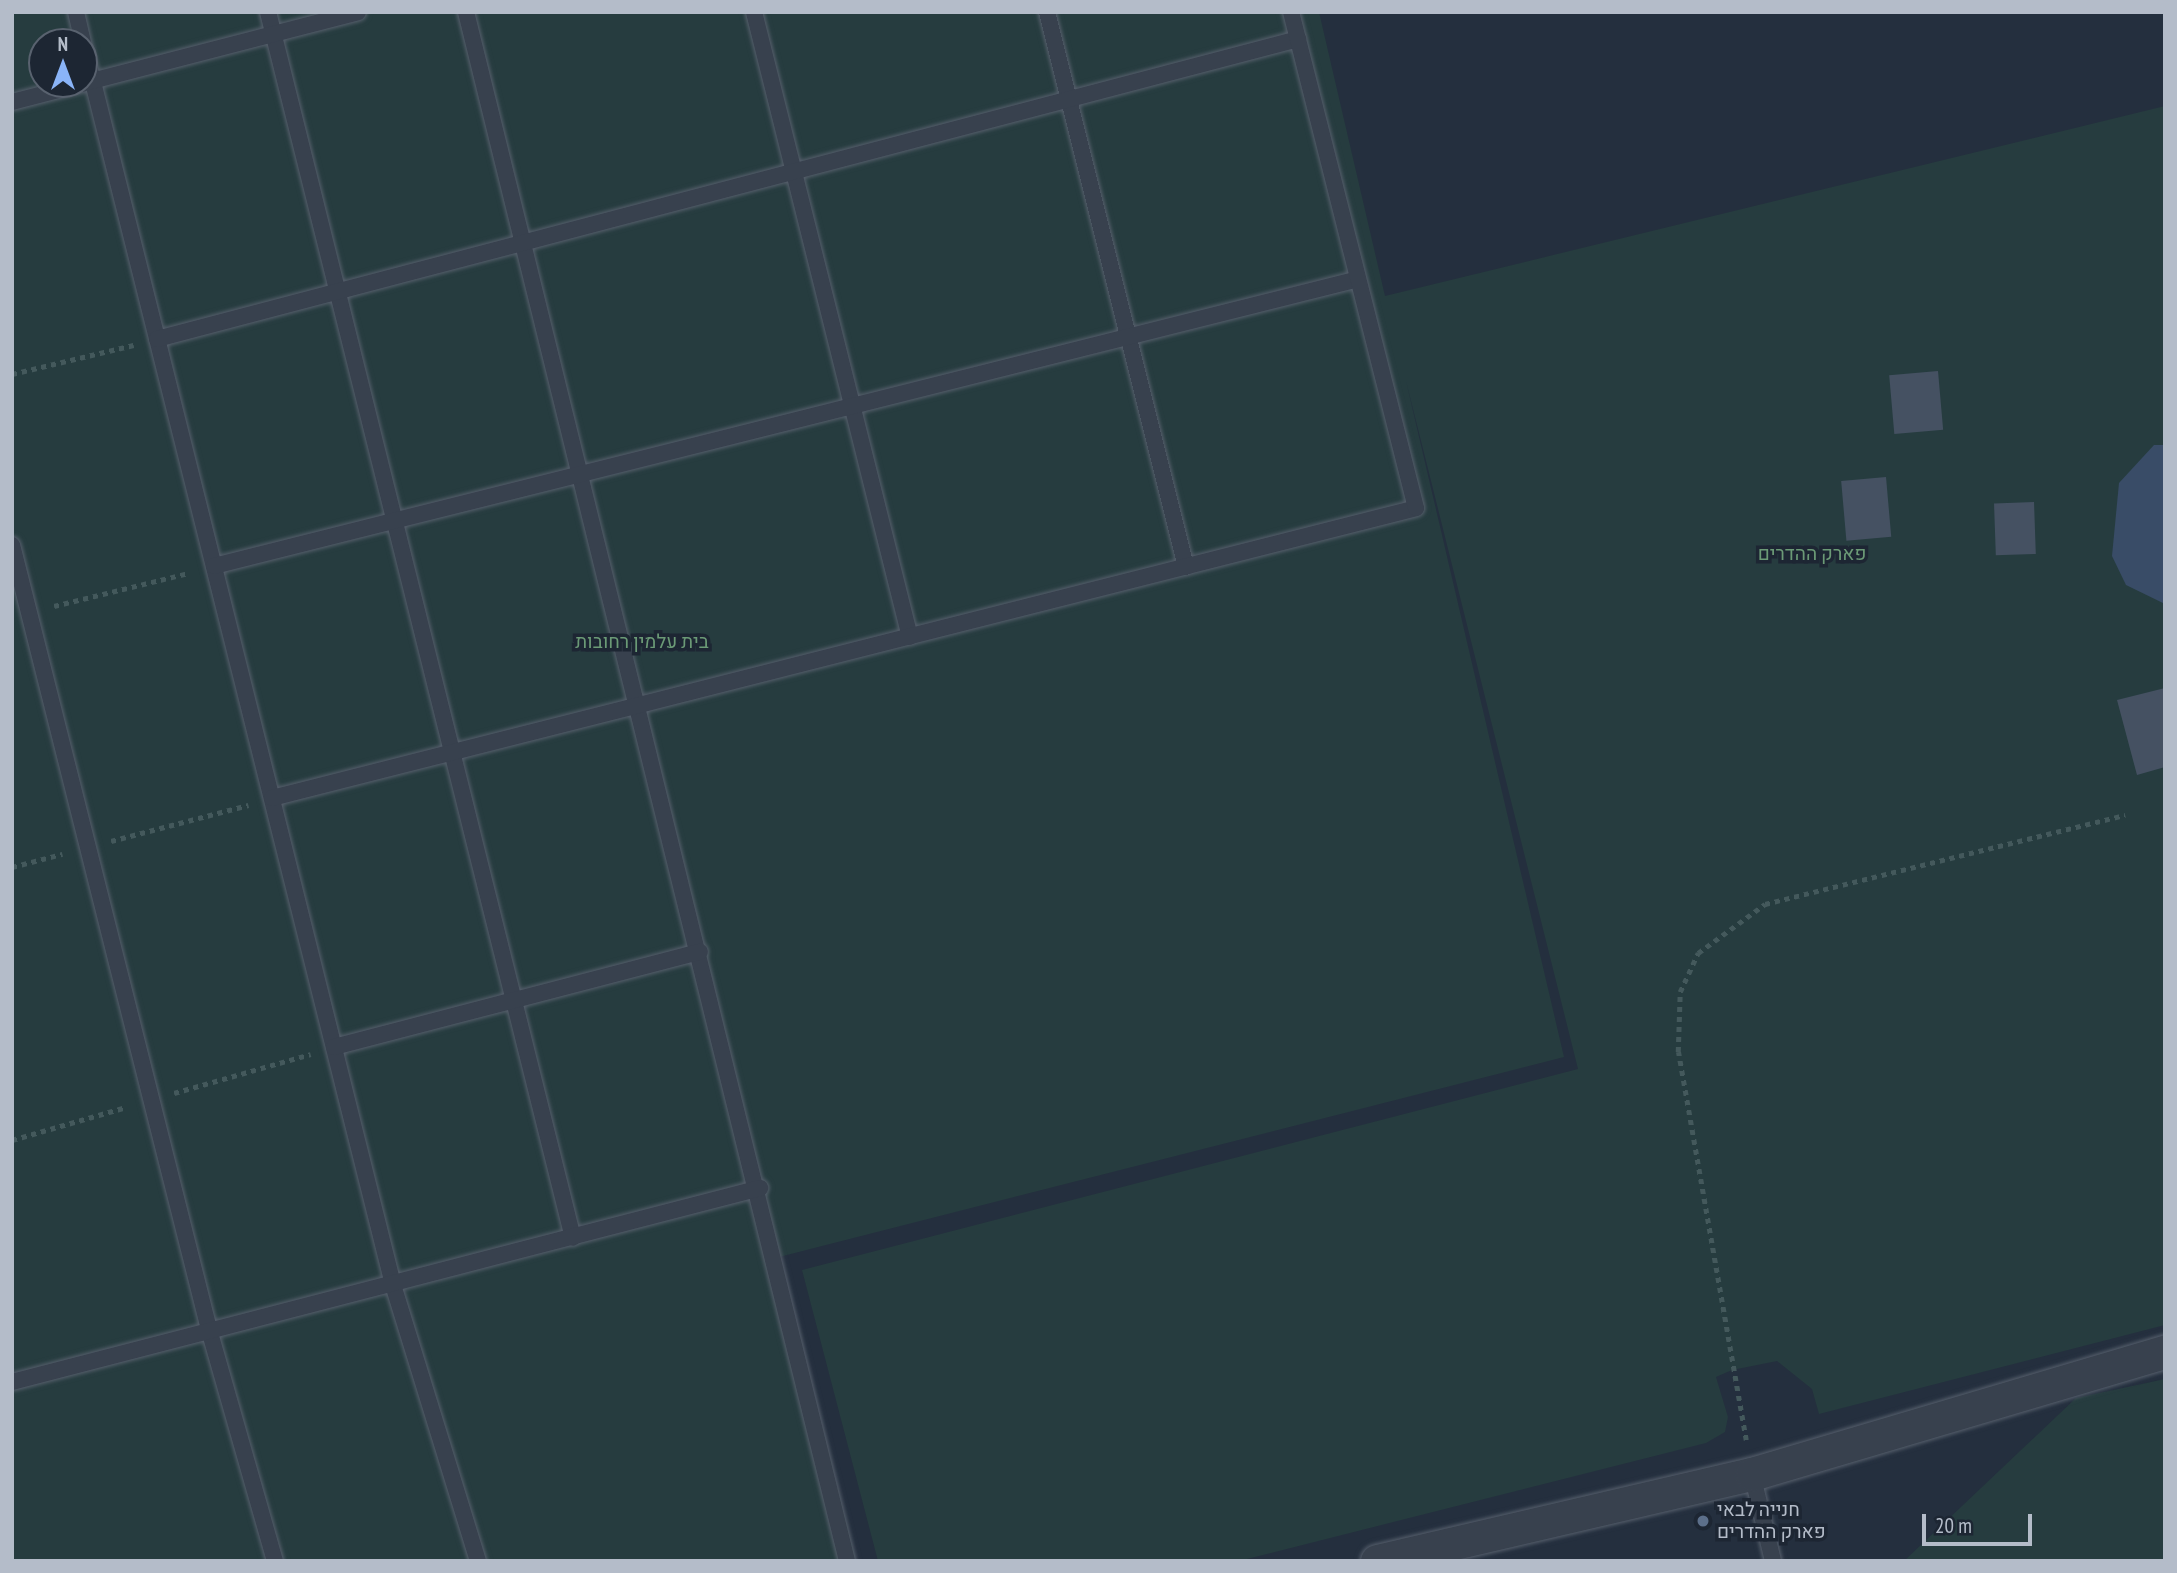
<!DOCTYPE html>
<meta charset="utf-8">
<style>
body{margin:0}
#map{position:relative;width:2177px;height:1573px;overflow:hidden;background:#242f3e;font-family:"PT Sans Narrow",Heebo,sans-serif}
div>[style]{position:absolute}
.green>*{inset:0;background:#263c3f}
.water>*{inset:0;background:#394c67}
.building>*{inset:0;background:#455162;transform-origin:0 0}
.path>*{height:4.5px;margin-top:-2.25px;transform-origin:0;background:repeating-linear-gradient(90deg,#44595c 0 5px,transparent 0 10px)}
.roads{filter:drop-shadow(0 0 2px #565f6c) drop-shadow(0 0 2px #565f6c)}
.lane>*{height:16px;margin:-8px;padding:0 8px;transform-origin:8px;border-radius:8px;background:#38414e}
.street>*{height:33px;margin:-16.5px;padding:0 16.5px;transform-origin:16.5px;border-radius:16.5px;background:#38414e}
.dots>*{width:19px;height:19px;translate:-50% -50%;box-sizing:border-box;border:4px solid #1d2633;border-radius:50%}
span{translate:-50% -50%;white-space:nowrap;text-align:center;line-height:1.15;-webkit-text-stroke:7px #1d2633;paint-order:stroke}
.park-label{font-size:19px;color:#6b9a76}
.poi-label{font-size:19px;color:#b4bcc9}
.left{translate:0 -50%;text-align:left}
.frame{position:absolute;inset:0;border:14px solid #b4bcc9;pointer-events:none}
.north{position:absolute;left:28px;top:28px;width:70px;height:70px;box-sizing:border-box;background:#1d2633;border:2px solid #59626f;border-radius:50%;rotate:0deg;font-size:19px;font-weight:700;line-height:28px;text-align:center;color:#b4bcc9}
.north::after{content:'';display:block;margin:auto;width:24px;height:32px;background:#8ab4f8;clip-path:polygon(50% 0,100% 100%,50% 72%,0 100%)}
.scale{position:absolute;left:1922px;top:1514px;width:110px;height:32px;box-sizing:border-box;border:4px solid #b4bcc9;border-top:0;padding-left:9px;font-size:21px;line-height:24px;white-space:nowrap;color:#b4bcc9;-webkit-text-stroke:5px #1d2633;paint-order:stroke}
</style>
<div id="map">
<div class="green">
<div style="clip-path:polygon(evenodd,12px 12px,1319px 12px,1385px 296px,2165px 106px,2165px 1325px,1819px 1414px,1812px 1389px,1777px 1361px,1732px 1370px,1716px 1377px,1728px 1417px,1725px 1432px,1706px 1443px,1239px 1561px,878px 1561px,802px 1270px,1578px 1069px,1406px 381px,1564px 1057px,779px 1257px,856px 1561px,12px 1561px,12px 12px,42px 42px,84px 42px,84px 84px,42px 84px,42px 42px)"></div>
<div style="clip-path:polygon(2165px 1379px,2165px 1561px,1904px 1561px,2076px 1398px)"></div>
</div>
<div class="water">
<div style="clip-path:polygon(2154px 445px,2165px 445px,2165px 604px,2126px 585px,2112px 556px,2119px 483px)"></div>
</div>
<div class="building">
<div style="left:1938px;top:371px;width:59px;height:49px;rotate:85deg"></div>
<div style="left:1886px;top:477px;width:60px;height:45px;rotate:85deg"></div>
<div style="left:2034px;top:502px;width:52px;height:40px;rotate:88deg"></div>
<div style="clip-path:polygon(2165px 688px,2165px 767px,2137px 775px,2117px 700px)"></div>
</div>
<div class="path">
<div style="left:12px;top:374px;width:125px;rotate:-13.4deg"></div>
<div style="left:54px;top:606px;width:138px;rotate:-13.8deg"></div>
<div style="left:111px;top:841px;width:142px;rotate:-14.7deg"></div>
<div style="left:12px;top:867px;width:52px;rotate:-14.6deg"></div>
<div style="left:174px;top:1093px;width:142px;rotate:-15.9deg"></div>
<div style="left:12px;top:1140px;width:119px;rotate:-16.1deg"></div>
<div style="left:1746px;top:1440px;width:394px;rotate:-99.9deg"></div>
<div style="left:1678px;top:1052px;width:60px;rotate:-88.1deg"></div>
<div style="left:1680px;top:992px;width:43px;rotate:-65.2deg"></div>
<div style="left:1698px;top:953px;width:83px;rotate:-36.2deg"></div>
<div style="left:1765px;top:904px;width:371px;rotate:-13.9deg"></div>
</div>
<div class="roads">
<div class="lane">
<div style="left:76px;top:12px;width:31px;rotate:77deg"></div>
<div style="left:268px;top:12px;width:1263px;rotate:76.03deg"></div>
<div style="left:466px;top:12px;width:1595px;rotate:76.18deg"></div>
<div style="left:754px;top:12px;width:644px;rotate:75.99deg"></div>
<div style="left:1047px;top:12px;width:572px;rotate:75.94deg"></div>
<div style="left:84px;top:46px;width:1280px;rotate:75.99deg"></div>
<div style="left:394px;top:1288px;width:286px;rotate:72.9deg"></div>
<div style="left:84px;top:83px;width:283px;rotate:-14.5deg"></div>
<div style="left:12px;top:102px;width:72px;rotate:-14.4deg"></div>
<div style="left:157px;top:339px;width:1180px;rotate:-14.73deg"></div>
<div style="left:12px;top:545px;width:812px;rotate:75.9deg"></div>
<div style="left:210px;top:1333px;width:237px;rotate:74.1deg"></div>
<div style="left:214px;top:566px;width:1179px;rotate:-14.08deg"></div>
<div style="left:272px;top:798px;width:1180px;rotate:-14.22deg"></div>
<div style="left:1416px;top:508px;width:512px;rotate:-104.14deg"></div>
<div style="left:334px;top:1047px;width:378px;rotate:-14.6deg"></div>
<div style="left:12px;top:1382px;width:773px;rotate:-14.54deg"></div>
<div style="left:1752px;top:1474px;width:89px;rotate:76.4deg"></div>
</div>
<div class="street">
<div style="left:1377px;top:1561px;width:385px;rotate:-13.1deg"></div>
<div style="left:1752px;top:1474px;width:431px;rotate:-16.5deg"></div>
</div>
</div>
<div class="dots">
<div style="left:1703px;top:1521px;background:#5c6f8a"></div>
</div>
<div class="park-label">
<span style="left:1812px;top:554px">פארק ההדרים</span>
<span style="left:642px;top:642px">בית עלמין רחובות</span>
</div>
<div class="poi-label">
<span class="left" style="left:1717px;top:1521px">חנייה לבאי<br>פארק ההדרים</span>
</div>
<div class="frame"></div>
<div class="north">N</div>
<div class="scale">20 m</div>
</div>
